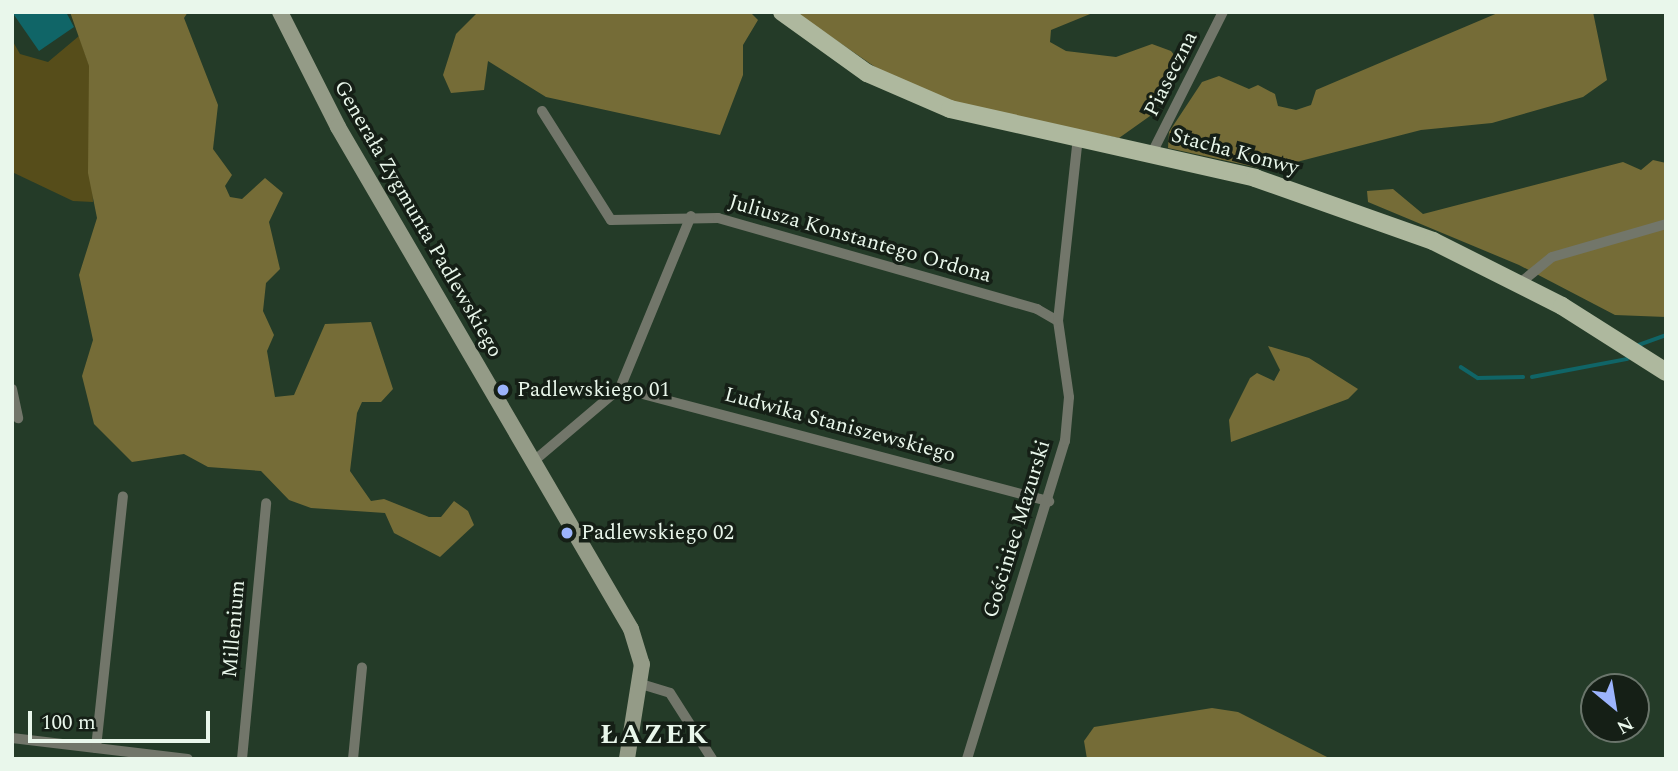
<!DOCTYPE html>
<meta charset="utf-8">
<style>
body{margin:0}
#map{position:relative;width:1678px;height:771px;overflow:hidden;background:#243b28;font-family:Spectral,serif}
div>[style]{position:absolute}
.green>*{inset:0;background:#564d1a}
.forest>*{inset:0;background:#756c37}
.water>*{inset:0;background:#106567}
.stream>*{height:3.5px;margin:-1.75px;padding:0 1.75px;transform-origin:1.75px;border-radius:1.75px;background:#106567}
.street>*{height:10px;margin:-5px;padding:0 5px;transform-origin:5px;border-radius:5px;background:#72766a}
.secondary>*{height:16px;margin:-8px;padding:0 8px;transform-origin:8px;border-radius:8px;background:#949b87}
.primary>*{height:18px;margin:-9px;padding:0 9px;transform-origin:9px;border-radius:9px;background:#aeb89e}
.dots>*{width:19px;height:19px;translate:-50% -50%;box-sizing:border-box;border:4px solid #151f16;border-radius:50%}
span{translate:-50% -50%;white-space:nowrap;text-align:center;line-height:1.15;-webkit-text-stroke:7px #151f16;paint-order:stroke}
.street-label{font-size:21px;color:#e9f7eb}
.poi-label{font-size:21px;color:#e9f7eb}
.left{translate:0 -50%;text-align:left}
.district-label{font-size:28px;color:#e9f7eb;font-weight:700;letter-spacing:2px}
.frame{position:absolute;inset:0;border:14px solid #e9f7eb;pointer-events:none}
.north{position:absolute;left:1580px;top:673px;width:70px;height:70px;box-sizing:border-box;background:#151f16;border:2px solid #6a756b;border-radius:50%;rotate:150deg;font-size:19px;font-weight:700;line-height:28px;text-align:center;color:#e9f7eb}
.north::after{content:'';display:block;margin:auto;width:24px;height:32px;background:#9cb4fd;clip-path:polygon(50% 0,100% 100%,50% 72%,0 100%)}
.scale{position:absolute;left:28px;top:711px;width:182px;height:32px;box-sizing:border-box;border:4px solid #e9f7eb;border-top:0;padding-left:9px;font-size:21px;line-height:24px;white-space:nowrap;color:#e9f7eb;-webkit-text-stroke:5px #151f16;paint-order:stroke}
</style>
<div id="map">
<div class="green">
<div style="clip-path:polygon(79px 36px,89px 65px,93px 202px,73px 201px,12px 172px,12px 40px,20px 54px,48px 62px)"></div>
</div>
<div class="forest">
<div style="clip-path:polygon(70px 12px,188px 12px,184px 18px,218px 105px,213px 149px,232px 175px,225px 186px,230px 197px,242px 199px,265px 178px,283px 193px,269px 222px,280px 269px,266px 283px,263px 311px,274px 335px,267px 351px,275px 397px,294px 395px,325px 324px,371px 322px,393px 389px,381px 402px,362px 402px,357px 413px,350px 471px,371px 501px,384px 499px,429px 517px,441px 517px,454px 501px,468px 511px,474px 525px,440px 557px,394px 533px,385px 513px,311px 508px,289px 500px,261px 471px,208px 467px,184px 454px,132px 462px,94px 424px,82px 376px,93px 340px,79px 275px,97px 218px,88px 173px,89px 66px)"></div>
<div style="clip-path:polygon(478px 12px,750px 12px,758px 20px,743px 45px,743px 75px,720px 135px,546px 97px,488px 61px,484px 90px,451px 93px,443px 75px,456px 34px)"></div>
<div style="clip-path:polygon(795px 12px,1095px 12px,1051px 30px,1050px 42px,1066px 51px,1116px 57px,1152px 44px,1171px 51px,1184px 67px,1150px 116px,1119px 138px,961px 107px,894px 80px)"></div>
<div style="clip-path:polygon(1500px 12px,1593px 12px,1607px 80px,1583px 97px,1492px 123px,1421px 130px,1281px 166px,1259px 168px,1168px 148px,1169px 132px,1202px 82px,1219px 76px,1249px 89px,1258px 85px,1275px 94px,1278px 106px,1296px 110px,1311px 105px,1316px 90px)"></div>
<div style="clip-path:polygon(1653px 160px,1666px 163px,1666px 317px,1615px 315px,1519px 265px,1368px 202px,1367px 191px,1393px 189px,1423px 214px,1623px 162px,1641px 170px)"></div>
<div style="clip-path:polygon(1268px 346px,1309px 358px,1358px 389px,1348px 399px,1231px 442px,1229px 420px,1250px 378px,1257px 373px,1274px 381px,1280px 370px)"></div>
<div style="clip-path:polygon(1212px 708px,1238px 712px,1331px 759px,1087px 759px,1084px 741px,1094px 727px)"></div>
</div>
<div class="water">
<div style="clip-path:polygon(12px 12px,66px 12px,74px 27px,39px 51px)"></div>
</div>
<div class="stream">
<div style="left:1639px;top:345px;width:29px;rotate:-20deg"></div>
<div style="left:1461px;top:367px;width:20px;rotate:33deg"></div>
<div style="left:1478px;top:378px;width:45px;rotate:-1.3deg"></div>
<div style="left:1532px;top:377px;width:97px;rotate:-10.7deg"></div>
</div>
<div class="street">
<div style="left:542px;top:111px;width:129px;rotate:57.7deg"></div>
<div style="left:611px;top:220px;width:107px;rotate:-1.1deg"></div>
<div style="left:718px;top:218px;width:332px;rotate:15.9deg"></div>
<div style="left:1037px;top:309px;width:24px;rotate:30deg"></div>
<div style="left:1152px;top:153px;width:158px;rotate:-63.3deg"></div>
<div style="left:1520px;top:283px;width:41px;rotate:-39.1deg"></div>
<div style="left:1552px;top:257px;width:119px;rotate:-16.1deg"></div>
<div style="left:620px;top:388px;width:444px;rotate:14.8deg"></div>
<div style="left:12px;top:389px;width:30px;rotate:78deg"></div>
<div style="left:535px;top:460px;width:111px;rotate:-40.3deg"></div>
<div style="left:620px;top:388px;width:186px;rotate:-67.6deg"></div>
<div style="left:641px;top:684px;width:30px;rotate:17deg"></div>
<div style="left:670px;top:693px;width:78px;rotate:57.5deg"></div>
<div style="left:12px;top:738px;width:177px;rotate:6.8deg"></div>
<div style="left:96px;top:748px;width:253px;rotate:-83.9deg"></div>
<div style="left:242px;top:759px;width:257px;rotate:-84.6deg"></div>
<div style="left:353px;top:759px;width:92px;rotate:-84.4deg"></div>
<div style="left:967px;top:759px;width:333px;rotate:-72.9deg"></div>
<div style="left:1065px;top:441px;width:44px;rotate:-84.8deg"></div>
<div style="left:1069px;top:397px;width:77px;rotate:-98.2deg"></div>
<div style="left:1058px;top:321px;width:184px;rotate:-83.8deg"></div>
</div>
<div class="secondary">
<div style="left:280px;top:12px;width:129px;rotate:63.2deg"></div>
<div style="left:338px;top:127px;width:581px;rotate:59.73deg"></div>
<div style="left:631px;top:629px;width:37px;rotate:73deg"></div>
<div style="left:642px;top:664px;width:96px;rotate:99deg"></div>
</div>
<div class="primary">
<div style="left:782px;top:12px;width:105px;rotate:35.7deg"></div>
<div style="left:867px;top:73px;width:90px;rotate:23.4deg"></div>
<div style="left:950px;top:109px;width:313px;rotate:12.7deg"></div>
<div style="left:1255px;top:178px;width:189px;rotate:19.5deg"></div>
<div style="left:1433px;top:241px;width:144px;rotate:26.7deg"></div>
<div style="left:1562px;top:306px;width:123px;rotate:32.4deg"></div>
</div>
<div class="dots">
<div style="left:503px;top:390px;background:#9cb4fd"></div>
<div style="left:567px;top:533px;background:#9cb4fd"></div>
</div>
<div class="street-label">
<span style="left:1171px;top:74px;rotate:-63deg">Piaseczna</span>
<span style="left:1235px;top:152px;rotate:15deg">Stacha Konwy</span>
<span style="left:418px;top:219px;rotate:60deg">Generała Zygmunta Padlewskiego</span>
<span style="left:860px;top:239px;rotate:16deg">Juliusza Konstantego Ordona</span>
<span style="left:840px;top:425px;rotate:15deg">Ludwika Staniszewskiego</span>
<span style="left:1017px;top:529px;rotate:-73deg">Gościniec Mazurski</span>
<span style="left:234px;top:629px;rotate:-85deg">Millenium</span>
</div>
<div class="poi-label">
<span class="left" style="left:517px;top:390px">Padlewskiego 01</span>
<span class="left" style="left:581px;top:533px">Padlewskiego 02</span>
</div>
<div class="district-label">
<span style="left:655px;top:735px">ŁAZEK</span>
</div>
<div class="frame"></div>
<div class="north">N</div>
<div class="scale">100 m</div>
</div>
